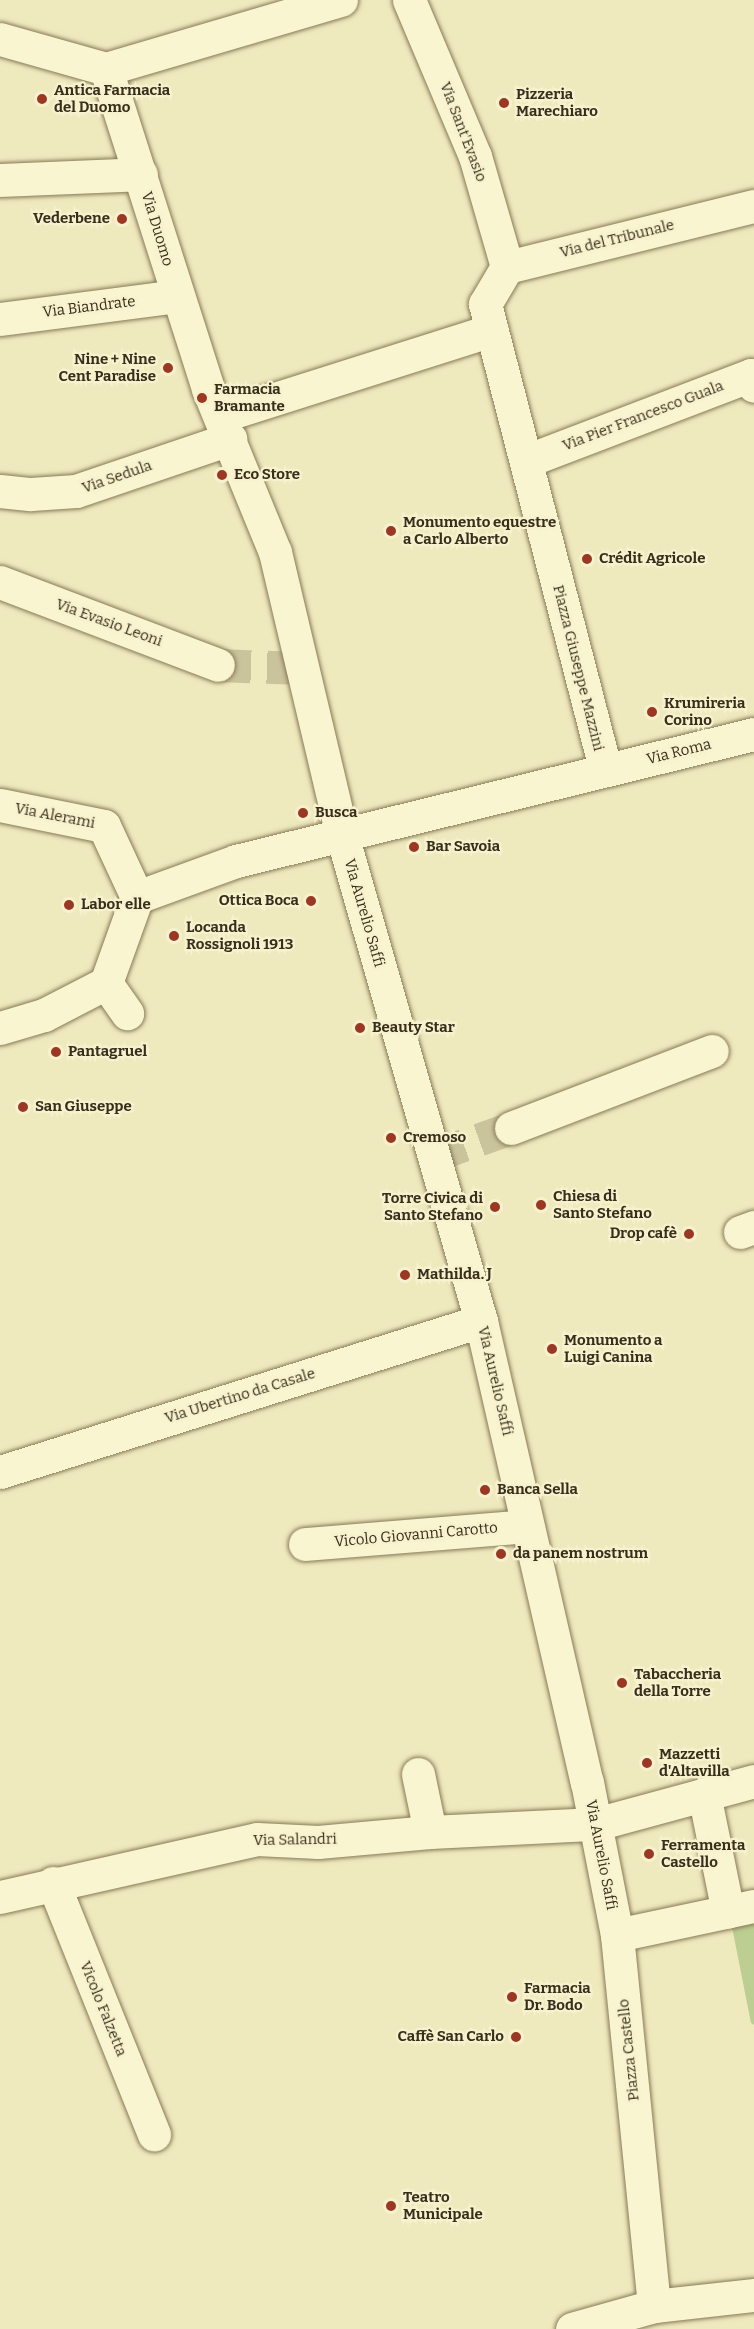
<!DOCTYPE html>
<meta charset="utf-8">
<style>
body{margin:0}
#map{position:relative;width:754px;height:2329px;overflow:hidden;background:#efe9be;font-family:Bitter,serif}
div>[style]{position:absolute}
.green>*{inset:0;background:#bcce91}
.minor-tunnel>*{height:33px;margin-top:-16.5px;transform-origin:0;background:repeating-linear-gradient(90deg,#cac49d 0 33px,transparent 0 49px)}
.roads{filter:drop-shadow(0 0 2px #887a56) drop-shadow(0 0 2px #887a56)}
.minor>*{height:33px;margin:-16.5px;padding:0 16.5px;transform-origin:16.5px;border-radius:16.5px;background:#faf5d1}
.dots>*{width:16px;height:16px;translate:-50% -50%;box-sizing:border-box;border:3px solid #f7f2cd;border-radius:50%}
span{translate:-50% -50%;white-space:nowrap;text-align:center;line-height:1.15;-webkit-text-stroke:4.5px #f7f2cd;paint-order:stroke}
.poi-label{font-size:15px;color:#372e1b;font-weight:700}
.left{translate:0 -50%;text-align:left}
.right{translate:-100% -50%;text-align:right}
.street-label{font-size:15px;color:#372e1b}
</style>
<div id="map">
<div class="green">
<div style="clip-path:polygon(754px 1921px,754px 2025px,751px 2023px,732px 1927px)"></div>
</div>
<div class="minor-tunnel">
<div style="left:218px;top:665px;width:83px;rotate:2.1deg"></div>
<div style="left:433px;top:1156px;width:83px;rotate:-19.7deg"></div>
</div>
<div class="roads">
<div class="minor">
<div style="left:409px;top:0;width:169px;rotate:67.1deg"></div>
<div style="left:475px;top:156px;width:116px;rotate:73.9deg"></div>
<div style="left:0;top:39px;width:110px;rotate:15.8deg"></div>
<div style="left:106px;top:69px;width:336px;rotate:72.3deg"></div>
<div style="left:208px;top:389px;width:176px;rotate:67.7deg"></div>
<div style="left:275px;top:552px;width:291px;rotate:76.7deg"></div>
<div style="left:342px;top:835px;width:505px;rotate:74.04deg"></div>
<div style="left:481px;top:1321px;width:473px;rotate:77.1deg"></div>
<div style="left:587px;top:1782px;width:156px;rotate:78.9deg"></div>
<div style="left:617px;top:1935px;width:373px;rotate:84.3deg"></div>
<div style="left:106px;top:69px;width:245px;rotate:-16.4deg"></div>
<div style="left:0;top:180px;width:141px;rotate:-2.4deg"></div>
<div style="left:507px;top:267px;width:43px;rotate:120.7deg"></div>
<div style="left:485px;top:304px;width:480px;rotate:75.5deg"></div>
<div style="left:507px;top:267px;width:254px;rotate:-13.9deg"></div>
<div style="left:0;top:319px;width:179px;rotate:-7.4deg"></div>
<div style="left:221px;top:416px;width:284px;rotate:-17.6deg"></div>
<div style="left:526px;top:461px;width:241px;rotate:-20.9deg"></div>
<div style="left:751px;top:375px;width:11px;rotate:75deg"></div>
<div style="left:0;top:491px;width:31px;rotate:6deg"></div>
<div style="left:31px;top:494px;width:45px;rotate:-3.8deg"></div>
<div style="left:76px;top:491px;width:163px;rotate:-18.7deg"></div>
<div style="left:0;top:582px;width:233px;rotate:20.8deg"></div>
<div style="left:0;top:805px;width:106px;rotate:11.4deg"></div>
<div style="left:104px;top:826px;width:78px;rotate:65.1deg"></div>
<div style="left:106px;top:983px;width:37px;rotate:55deg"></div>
<div style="left:0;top:1028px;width:46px;rotate:-16.5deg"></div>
<div style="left:44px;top:1015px;width:70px;rotate:-27.3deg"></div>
<div style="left:106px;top:983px;width:91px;rotate:-70.2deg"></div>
<div style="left:137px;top:897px;width:105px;rotate:-20deg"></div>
<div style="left:236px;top:861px;width:533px;rotate:-13.78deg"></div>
<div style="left:511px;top:1128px;width:215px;rotate:-21deg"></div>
<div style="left:740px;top:1232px;width:15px;rotate:-20deg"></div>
<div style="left:0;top:1472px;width:504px;rotate:-17.43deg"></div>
<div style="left:305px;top:1544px;width:223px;rotate:-4.6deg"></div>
<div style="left:418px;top:1774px;width:59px;rotate:78.3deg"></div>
<div style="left:704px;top:1794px;width:120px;rotate:78.5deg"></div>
<div style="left:53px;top:1883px;width:271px;rotate:68.1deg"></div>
<div style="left:0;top:1897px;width:263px;rotate:-12.7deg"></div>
<div style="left:257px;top:1839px;width:61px;rotate:2.8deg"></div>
<div style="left:318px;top:1842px;width:112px;rotate:-5.1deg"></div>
<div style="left:430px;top:1832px;width:166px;rotate:-2.8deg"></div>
<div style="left:596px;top:1824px;width:164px;rotate:-15.2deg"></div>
<div style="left:617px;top:1935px;width:140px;rotate:-12deg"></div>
<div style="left:572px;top:2329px;width:85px;rotate:-15.7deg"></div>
<div style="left:654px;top:2306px;width:101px;rotate:-6.3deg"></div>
</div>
</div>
<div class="dots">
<div style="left:42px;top:99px;background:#9a3823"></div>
<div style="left:504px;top:103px;background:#9a3823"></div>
<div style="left:122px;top:219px;background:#9a3823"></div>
<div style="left:168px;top:368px;background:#9a3823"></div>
<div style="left:202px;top:398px;background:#9a3823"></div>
<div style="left:222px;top:475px;background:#9a3823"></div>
<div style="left:391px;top:531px;background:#9a3823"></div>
<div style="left:587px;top:559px;background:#9a3823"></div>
<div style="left:652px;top:712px;background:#9a3823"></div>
<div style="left:303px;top:813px;background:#9a3823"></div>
<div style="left:414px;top:847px;background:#9a3823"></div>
<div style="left:311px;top:901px;background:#9a3823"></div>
<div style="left:69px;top:905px;background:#9a3823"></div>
<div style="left:174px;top:936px;background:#9a3823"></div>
<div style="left:360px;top:1028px;background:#9a3823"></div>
<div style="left:56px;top:1052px;background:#9a3823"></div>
<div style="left:23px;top:1107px;background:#9a3823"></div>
<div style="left:391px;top:1138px;background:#9a3823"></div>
<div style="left:541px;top:1205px;background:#9a3823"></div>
<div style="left:495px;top:1207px;background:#9a3823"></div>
<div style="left:689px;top:1234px;background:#9a3823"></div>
<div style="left:405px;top:1275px;background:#9a3823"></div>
<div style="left:552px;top:1349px;background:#9a3823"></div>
<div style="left:485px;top:1490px;background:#9a3823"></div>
<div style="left:501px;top:1554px;background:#9a3823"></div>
<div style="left:622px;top:1683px;background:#9a3823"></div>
<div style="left:647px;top:1763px;background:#9a3823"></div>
<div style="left:649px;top:1854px;background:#9a3823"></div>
<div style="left:512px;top:1997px;background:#9a3823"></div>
<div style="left:516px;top:2037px;background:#9a3823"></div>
<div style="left:391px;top:2206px;background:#9a3823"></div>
</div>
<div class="poi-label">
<span class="left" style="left:54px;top:99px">Antica Farmacia<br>del Duomo</span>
<span class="left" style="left:516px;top:103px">Pizzeria<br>Marechiaro</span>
<span class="right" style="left:110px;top:219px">Vederbene</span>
<span class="right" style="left:156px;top:368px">Nine + Nine<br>Cent Paradise</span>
<span class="left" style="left:214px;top:398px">Farmacia<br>Bramante</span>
<span class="left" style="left:234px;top:475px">Eco Store</span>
<span class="left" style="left:403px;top:531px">Monumento equestre<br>a Carlo Alberto</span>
<span class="left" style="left:599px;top:559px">Crédit Agricole</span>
<span class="left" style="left:664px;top:712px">Krumireria<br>Corino</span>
<span class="left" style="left:315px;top:813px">Busca</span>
<span class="left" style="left:426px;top:847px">Bar Savoia</span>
<span class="right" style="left:299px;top:901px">Ottica Boca</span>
<span class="left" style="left:81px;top:905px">Labor elle</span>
<span class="left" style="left:186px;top:936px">Locanda<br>Rossignoli 1913</span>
<span class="left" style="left:372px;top:1028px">Beauty Star</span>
<span class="left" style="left:68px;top:1052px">Pantagruel</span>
<span class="left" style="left:35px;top:1107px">San Giuseppe</span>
<span class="left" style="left:403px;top:1138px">Cremoso</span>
<span class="left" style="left:553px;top:1205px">Chiesa di<br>Santo Stefano</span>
<span class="right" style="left:483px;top:1207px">Torre Civica di<br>Santo Stefano</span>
<span class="right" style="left:677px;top:1234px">Drop cafè</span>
<span class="left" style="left:417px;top:1275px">Mathilda. J</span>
<span class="left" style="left:564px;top:1349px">Monumento a<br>Luigi Canina</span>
<span class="left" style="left:497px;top:1490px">Banca Sella</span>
<span class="left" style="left:513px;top:1554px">da panem nostrum</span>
<span class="left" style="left:634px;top:1683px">Tabaccheria<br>della Torre</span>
<span class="left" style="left:659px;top:1763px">Mazzetti<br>d'Altavilla</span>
<span class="left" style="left:661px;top:1854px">Ferramenta<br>Castello</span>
<span class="left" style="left:524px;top:1997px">Farmacia<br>Dr. Bodo</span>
<span class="right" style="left:504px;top:2037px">Caffè San Carlo</span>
<span class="left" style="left:403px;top:2206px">Teatro<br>Municipale</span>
</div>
<div class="street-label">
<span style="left:463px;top:132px;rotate:69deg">Via Sant'Evasio</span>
<span style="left:157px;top:229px;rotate:73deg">Via Duomo</span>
<span style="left:617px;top:239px;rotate:-14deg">Via del Tribunale</span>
<span style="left:89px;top:307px;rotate:-7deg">Via Biandrate</span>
<span style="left:643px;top:416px;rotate:-21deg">Via Pier Francesco Guala</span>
<span style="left:117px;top:477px;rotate:-19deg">Via Sedula</span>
<span style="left:109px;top:623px;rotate:20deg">Via Evasio Leoni</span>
<span style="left:578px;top:668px;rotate:76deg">Piazza Giuseppe Mazzini</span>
<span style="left:679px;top:752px;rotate:-14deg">Via Roma</span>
<span style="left:55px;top:816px;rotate:11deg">Via Alerami</span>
<span style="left:364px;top:913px;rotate:74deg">Via Aurelio Saffi</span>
<span style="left:495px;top:1381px;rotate:77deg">Via Aurelio Saffi</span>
<span style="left:240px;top:1396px;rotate:-17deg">Via Ubertino da Casale</span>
<span style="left:416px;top:1535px;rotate:-5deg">Vicolo Giovanni Carotto</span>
<span style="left:295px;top:1840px;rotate:-1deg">Via Salandri</span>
<span style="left:601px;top:1855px;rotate:79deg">Via Aurelio Saffi</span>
<span style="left:103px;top:2009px;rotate:68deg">Vicolo Falzetta</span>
<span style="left:629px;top:2050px;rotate:-96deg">Piazza Castello</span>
</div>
</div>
